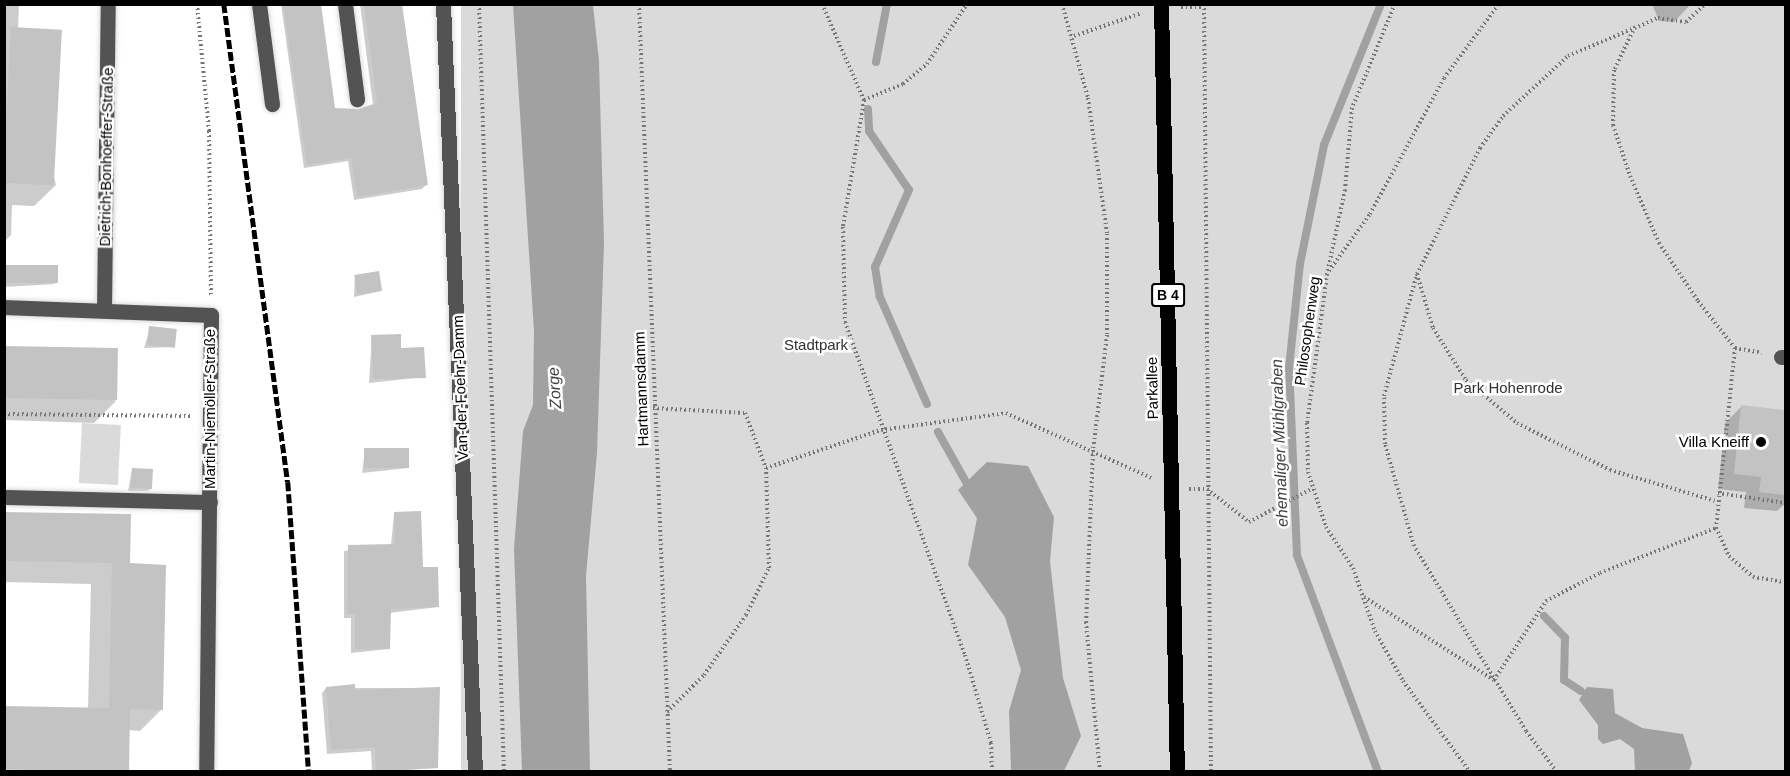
<!DOCTYPE html>
<meta charset="utf-8">
<style>
body{margin:0}
#map{position:relative;width:1790px;height:776px;overflow:hidden;background:#fff;font-family:Arial,sans-serif}
div>[style]{position:absolute}
.green>*{inset:0;background:#dadada;transform-origin:0 0}
.water>*{inset:0;background:#a1a1a1}
.shadow>*{inset:0;background:#0003}
.stream>*{height:8px;margin:-4px;padding:0 4px;transform-origin:4px;border-radius:4px;background:#a1a1a1}
.building>*{inset:0;background:#c3c3c3;transform-origin:0 0}
.path>*{height:4px;margin-top:-2px;transform-origin:0;background:repeating-linear-gradient(90deg,#757575 0 1.5px,transparent 0 4.5px)}
.roads{filter:drop-shadow(0 0 2px #dbdbdb) drop-shadow(0 0 2px #dbdbdb)}
.minor>*{height:15px;margin:-7.5px;padding:0 7.5px;transform-origin:7.5px;border-radius:7.5px;background:#535353}
.major>*{height:15px;margin:-7.5px;padding:0 7.5px;transform-origin:7.5px;border-radius:7.5px;background:#000}
.rail>*{height:4.5px;margin-top:-2.25px;transform-origin:0;background:repeating-linear-gradient(90deg,#000 0 9px,transparent 0 12px)}
.dots>*{width:16px;height:16px;translate:-50% -50%;box-sizing:border-box;border:3px solid #fff;border-radius:50%}
span{translate:-50% -50%;white-space:nowrap;text-align:center;line-height:1.15;-webkit-text-stroke:5px #fff;paint-order:stroke}
.shield-label span{padding:2px 4px;background:#fff;border:2px solid;border-radius:4px;-webkit-text-stroke-width:0}
.shield-label{font-size:14px;color:#000;font-weight:700}
.street-label{font-size:15px;color:#000}
.park-label{font-size:15px;color:#313131}
.poi-label{font-size:15px;color:#000}
.right{translate:-100% -50%;text-align:right}
.water-label{font-size:16px;color:#424242;font-style:italic}
.frame{position:absolute;inset:0;border:6px solid #000;pointer-events:none}
</style>
<div id="map">
<div class="green">
<div style="left:461px;top:5px;width:1324px;height:767px"></div>
<div style="left:82px;top:423px;width:39px;height:60px;rotate:3deg"></div>
</div>
<div class="water">
<div style="clip-path:polygon(513px 5px,593px 5px,599px 61px,604px 243px,597px 453px,586px 576px,590px 771px,522px 771px,514px 549px,523px 431px,533px 405px,534px 331px)"></div>
<div style="clip-path:polygon(987px 462px,1028px 466px,1054px 517px,1050px 561px,1063px 678px,1081px 736px,1064px 771px,1011px 771px,1009px 711px,1021px 670px,1005px 617px,968px 565px,977px 518px,958px 490px)"></div>
<div style="clip-path:polygon(1587px 687px,1613px 689px,1615px 713px,1642px 728px,1683px 734px,1692px 763px,1689px 771px,1635px 771px,1634px 749px,1620px 739px,1603px 744px,1598px 739px,1598px 725px,1579px 700px)"></div>
</div>
<div class="shadow">
<div style="clip-path:polygon(4px 4px,19px 4px,18px 29px,56px 185px,34px 206px,12px 205px,11px 235px,4px 242px)"></div>
<div style="clip-path:polygon(281px 4px,320px 4px,334px 110px,358px 110px,373px 105px,360px 4px,401px 4px,426px 185px,422px 189px,354px 200px,348px 161px,304px 168px)"></div>
<div style="clip-path:polygon(1652px 4px,1691px 4px,1674px 22px,1659px 21px)"></div>
<div style="clip-path:polygon(4px 266px,56px 284px,4px 287px)"></div>
<div style="clip-path:polygon(355px 275px,381px 291px,354px 297px)"></div>
<div style="clip-path:polygon(150px 328px,173px 347px,144px 348px)"></div>
<div style="clip-path:polygon(372px 336px,400px 350px,424px 377px,369px 383px)"></div>
<div style="clip-path:polygon(4px 347px,116px 401px,94px 423px,4px 420px)"></div>
<div style="clip-path:polygon(1742px 406px,1786px 411px,1786px 503px,1777px 511px,1744px 508px,1746px 492px,1718px 489px,1725px 423px)"></div>
<div style="clip-path:polygon(365px 451px,408px 468px,362px 473px)"></div>
<div style="clip-path:polygon(132px 469px,152px 487px,148px 491px,128px 491px)"></div>
<div style="clip-path:polygon(4px 513px,129px 565px,162px 709px,140px 731px,128px 730px,126px 772px,4px 772px,4px 708px,88px 709px,91px 584px,4px 582px)"></div>
<div style="clip-path:polygon(394px 514px,438px 607px,389px 613px,389px 649px,351px 653px,351px 618px,344px 618px,344px 551px,391px 545px)"></div>
<div style="clip-path:polygon(326px 688px,438px 688px,436px 768px,372px 772px,371px 751px,327px 754px,322px 693px)"></div>
</div>
<div class="stream">
<div style="left:876px;top:62px;width:59px;rotate:-79.3deg"></div>
<div style="left:868px;top:109px;width:22px;rotate:87deg"></div>
<div style="left:869px;top:131px;width:71px;rotate:55.9deg"></div>
<div style="left:909px;top:190px;width:84px;rotate:113.8deg"></div>
<div style="left:875px;top:267px;width:30px;rotate:81deg"></div>
<div style="left:880px;top:297px;width:117px;rotate:66.3deg"></div>
<div style="left:938px;top:432px;width:65px;rotate:60.7deg"></div>
<div style="left:1544px;top:616px;width:30px;rotate:46deg"></div>
<div style="left:1565px;top:638px;width:42px;rotate:91.4deg"></div>
<div style="left:1564px;top:680px;width:20px;rotate:33deg"></div>
<div style="left:1378px;top:772px;width:232px;rotate:-110.5deg"></div>
<div style="left:1297px;top:555px;width:187px;rotate:-92.4deg"></div>
<div style="left:1289px;top:368px;width:105px;rotate:-84deg"></div>
<div style="left:1300px;top:264px;width:121px;rotate:-78.6deg"></div>
<div style="left:1324px;top:145px;width:152px;rotate:-68deg"></div>
</div>
<div class="building">
<div style="clip-path:polygon(283px 4px,321px 4px,335px 108px,358px 109px,377px 103px,364px 4px,402px 4px,428px 185px,357px 197px,351px 158px,307px 165px)"></div>
<div style="left:11px;top:27px;width:51px;height:156px;rotate:3deg"></div>
<div style="left:4px;top:265px;width:54px;height:18px"></div>
<div style="left:379px;top:271px;width:20px;height:25px;rotate:81deg"></div>
<div style="left:149px;top:326px;width:28px;height:19px;rotate:6deg"></div>
<div style="clip-path:polygon(401px 334px,401px 348px,424px 347px,426px 378px,373px 379px,371px 335px)"></div>
<div style="left:4px;top:346px;width:114px;height:52px;rotate:1deg"></div>
<div style="clip-path:polygon(1741px 405px,1785px 410px,1785px 495px,1759px 492px,1761px 477px,1734px 474px)"></div>
<div style="left:409px;top:448px;width:20px;height:45px;rotate:90deg"></div>
<div style="left:132px;top:468px;width:21px;height:20px;rotate:3deg"></div>
<div style="clip-path:polygon(421px 511px,423px 567px,438px 567px,439px 607px,391px 609px,390px 649px,355px 649px,355px 614px,347px 614px,348px 545px,395px 544px,394px 512px)"></div>
<div style="clip-path:polygon(4px 512px,131px 514px,130px 563px,166px 565px,163px 710px,130px 709px,129px 771px,4px 769px,4px 706px,109px 708px,112px 563px,4px 561px)"></div>
<div style="clip-path:polygon(355px 684px,355px 690px,440px 687px,438px 768px,376px 771px,375px 747px,331px 750px,326px 687px)"></div>
</div>
<div class="path">
<div style="left:197px;top:4px;width:128px;rotate:84.6deg"></div>
<div style="left:209px;top:131px;width:165px;rotate:89.3deg"></div>
<div style="left:479px;top:4px;width:768px;rotate:88.14deg"></div>
<div style="left:639px;top:4px;width:769px;rotate:87.69deg"></div>
<div style="left:822px;top:4px;width:105px;rotate:66.4deg"></div>
<div style="left:864px;top:100px;width:129px;rotate:99.4deg"></div>
<div style="left:843px;top:227px;width:95px;rotate:88.8deg"></div>
<div style="left:845px;top:322px;width:354px;rotate:70.2deg"></div>
<div style="left:965px;top:655px;width:92px;rotate:73.5deg"></div>
<div style="left:991px;top:743px;width:29px;rotate:88deg"></div>
<div style="left:1062px;top:4px;width:98px;rotate:74.5deg"></div>
<div style="left:1088px;top:98px;width:137px;rotate:82deg"></div>
<div style="left:1107px;top:234px;width:101px;rotate:90deg"></div>
<div style="left:1107px;top:335px;width:116px;rotate:96.9deg"></div>
<div style="left:1093px;top:450px;width:172px;rotate:92.3deg"></div>
<div style="left:1086px;top:622px;width:151px;rotate:84.7deg"></div>
<div style="left:1204px;top:4px;width:768px;rotate:89.48deg"></div>
<div style="left:1395px;top:4px;width:113px;rotate:112.5deg"></div>
<div style="left:1352px;top:108px;width:82px;rotate:94.9deg"></div>
<div style="left:1345px;top:190px;width:86px;rotate:102.1deg"></div>
<div style="left:1327px;top:274px;width:150px;rotate:97.6deg"></div>
<div style="left:1307px;top:423px;width:49px;rotate:88.8deg"></div>
<div style="left:1308px;top:472px;width:58px;rotate:71.9deg"></div>
<div style="left:1326px;top:527px;width:49px;rotate:56.6deg"></div>
<div style="left:1353px;top:568px;width:67px;rotate:70.8deg"></div>
<div style="left:1375px;top:631px;width:57px;rotate:60.8deg"></div>
<div style="left:1403px;top:681px;width:113px;rotate:53.6deg"></div>
<div style="left:1181px;top:7px;width:23px"></div>
<div style="left:1635px;top:27px;width:48px;rotate:116deg"></div>
<div style="left:1614px;top:70px;width:55px;rotate:91deg"></div>
<div style="left:1613px;top:125px;width:54px;rotate:71.6deg"></div>
<div style="left:1630px;top:176px;width:73px;rotate:66.6deg"></div>
<div style="left:1659px;top:243px;width:70px;rotate:56.1deg"></div>
<div style="left:1698px;top:301px;width:60px;rotate:51.8deg"></div>
<div style="left:1735px;top:348px;width:27px;rotate:10deg"></div>
<div style="left:1074px;top:36px;width:72px;rotate:-18.7deg"></div>
<div style="left:864px;top:100px;width:42px;rotate:-22.3deg"></div>
<div style="left:903px;top:84px;width:31px;rotate:-40deg"></div>
<div style="left:927px;top:64px;width:72px;rotate:-56.3deg"></div>
<div style="left:1329px;top:271px;width:70px;rotate:-54.3deg"></div>
<div style="left:1370px;top:214px;width:155px;rotate:-61.4deg"></div>
<div style="left:1444px;top:78px;width:92px;rotate:-53.4deg"></div>
<div style="left:1417px;top:274px;width:56px;rotate:73.5deg"></div>
<div style="left:1433px;top:328px;width:62px;rotate:57.6deg"></div>
<div style="left:1466px;top:380px;width:67px;rotate:40.1deg"></div>
<div style="left:1517px;top:423px;width:104px;rotate:26.8deg"></div>
<div style="left:1610px;top:470px;width:109px;rotate:16.4deg"></div>
<div style="left:1735px;top:348px;width:181px;rotate:96deg"></div>
<div style="left:1716px;top:528px;width:31px;rotate:65deg"></div>
<div style="left:1729px;top:556px;width:32px;rotate:41deg"></div>
<div style="left:1753px;top:577px;width:33px;rotate:9deg"></div>
<div style="left:653px;top:408px;width:92px;rotate:3.1deg"></div>
<div style="left:745px;top:413px;width:59px;rotate:69.1deg"></div>
<div style="left:4px;top:414px;width:188px;rotate:0.6deg"></div>
<div style="left:1189px;top:489px;width:18px"></div>
<div style="left:1207px;top:489px;width:53px;rotate:38.2deg"></div>
<div style="left:1249px;top:522px;width:72px;rotate:-28deg"></div>
<div style="left:1718px;top:493px;width:69px;rotate:8.4deg"></div>
<div style="left:1364px;top:597px;width:154px;rotate:32.6deg"></div>
<div style="left:1494px;top:680px;width:95px;rotate:-56.6deg"></div>
<div style="left:1546px;top:601px;width:61px;rotate:-27.4deg"></div>
<div style="left:1600px;top:573px;width:124px;rotate:-21.2deg"></div>
<div style="left:667px;top:712px;width:52px;rotate:-45deg"></div>
<div style="left:704px;top:675px;width:73px;rotate:-55deg"></div>
<div style="left:746px;top:615px;width:52px;rotate:-63.9deg"></div>
<div style="left:769px;top:568px;width:100px;rotate:-91.7deg"></div>
<div style="left:766px;top:468px;width:121px;rotate:-18.3deg"></div>
<div style="left:881px;top:430px;width:126px;rotate:-7.7deg"></div>
<div style="left:1006px;top:413px;width:159px;rotate:24.1deg"></div>
<div style="left:1557px;top:772px;width:51px;rotate:-127.1deg"></div>
<div style="left:1526px;top:731px;width:216px;rotate:-121.2deg"></div>
<div style="left:1414px;top:546px;width:106px;rotate:-105.9deg"></div>
<div style="left:1385px;top:444px;width:48px;rotate:-91.2deg"></div>
<div style="left:1384px;top:396px;width:126px;rotate:-74.9deg"></div>
<div style="left:1417px;top:274px;width:141px;rotate:-63.4deg"></div>
<div style="left:1480px;top:148px;width:39px;rotate:-54deg"></div>
<div style="left:1503px;top:116px;width:88px;rotate:-42.7deg"></div>
<div style="left:1568px;top:56px;width:98px;rotate:-22.9deg"></div>
<div style="left:1658px;top:18px;width:28px;rotate:8deg"></div>
<div style="left:1686px;top:22px;width:26px;rotate:-43deg"></div>
</div>
<div class="roads">
<div class="minor">
<div style="left:259px;top:4px;width:101px;rotate:82.6deg"></div>
<div style="left:345px;top:4px;width:96px;rotate:82.8deg"></div>
<div style="left:443px;top:4px;width:769px;rotate:87.61deg"></div>
<div style="left:4px;top:307px;width:207px;rotate:2.2deg"></div>
<div style="left:211px;top:315px;width:457px;rotate:90.6deg"></div>
<div style="left:104px;top:310px;width:306px;rotate:-89.3deg"></div>
<div style="left:1781px;top:357px;width:5px"></div>
<div style="left:4px;top:497px;width:206px;rotate:1.4deg"></div>
</div>
<div class="major">
<div style="left:1161px;top:4px;width:768px;rotate:88.81deg"></div>
</div>
</div>
<div class="rail">
<div style="left:224px;top:4px;width:482px;rotate:82.4deg"></div>
<div style="left:288px;top:482px;width:291px;rotate:85.9deg"></div>
</div>
<div class="dots">
<div style="left:1761px;top:442px;background:#000"></div>
</div>
<div class="shield-label">
<span style="left:1168px;top:295px">B 4</span>
</div>
<div class="street-label">
<span style="left:106px;top:157px;rotate:-89deg">Dietrich-Bonhoeffer-Straße</span>
<span style="left:1307px;top:331px;rotate:-82deg">Philosophenweg</span>
<span style="left:460px;top:388px;rotate:-92deg">Van-der-Foehr-Damm</span>
<span style="left:1152px;top:388px;rotate:-91deg">Parkallee</span>
<span style="left:641px;top:389px;rotate:-92deg">Hartmannsdamm</span>
<span style="left:210px;top:409px;rotate:-90deg">Martin-Niemöller-Straße</span>
</div>
<div class="park-label">
<span style="left:816px;top:345px">Stadtpark</span>
<span style="left:1508px;top:388px">Park Hohenrode</span>
</div>
<div class="poi-label">
<span class="right" style="left:1749px;top:442px">Villa Kneiff</span>
</div>
<div class="water-label">
<span style="left:555px;top:388px;rotate:-94deg">Zorge</span>
<span style="left:1280px;top:443px;rotate:-92deg">ehemaliger Mühlgraben</span>
</div>
<div class="frame"></div>
</div>
